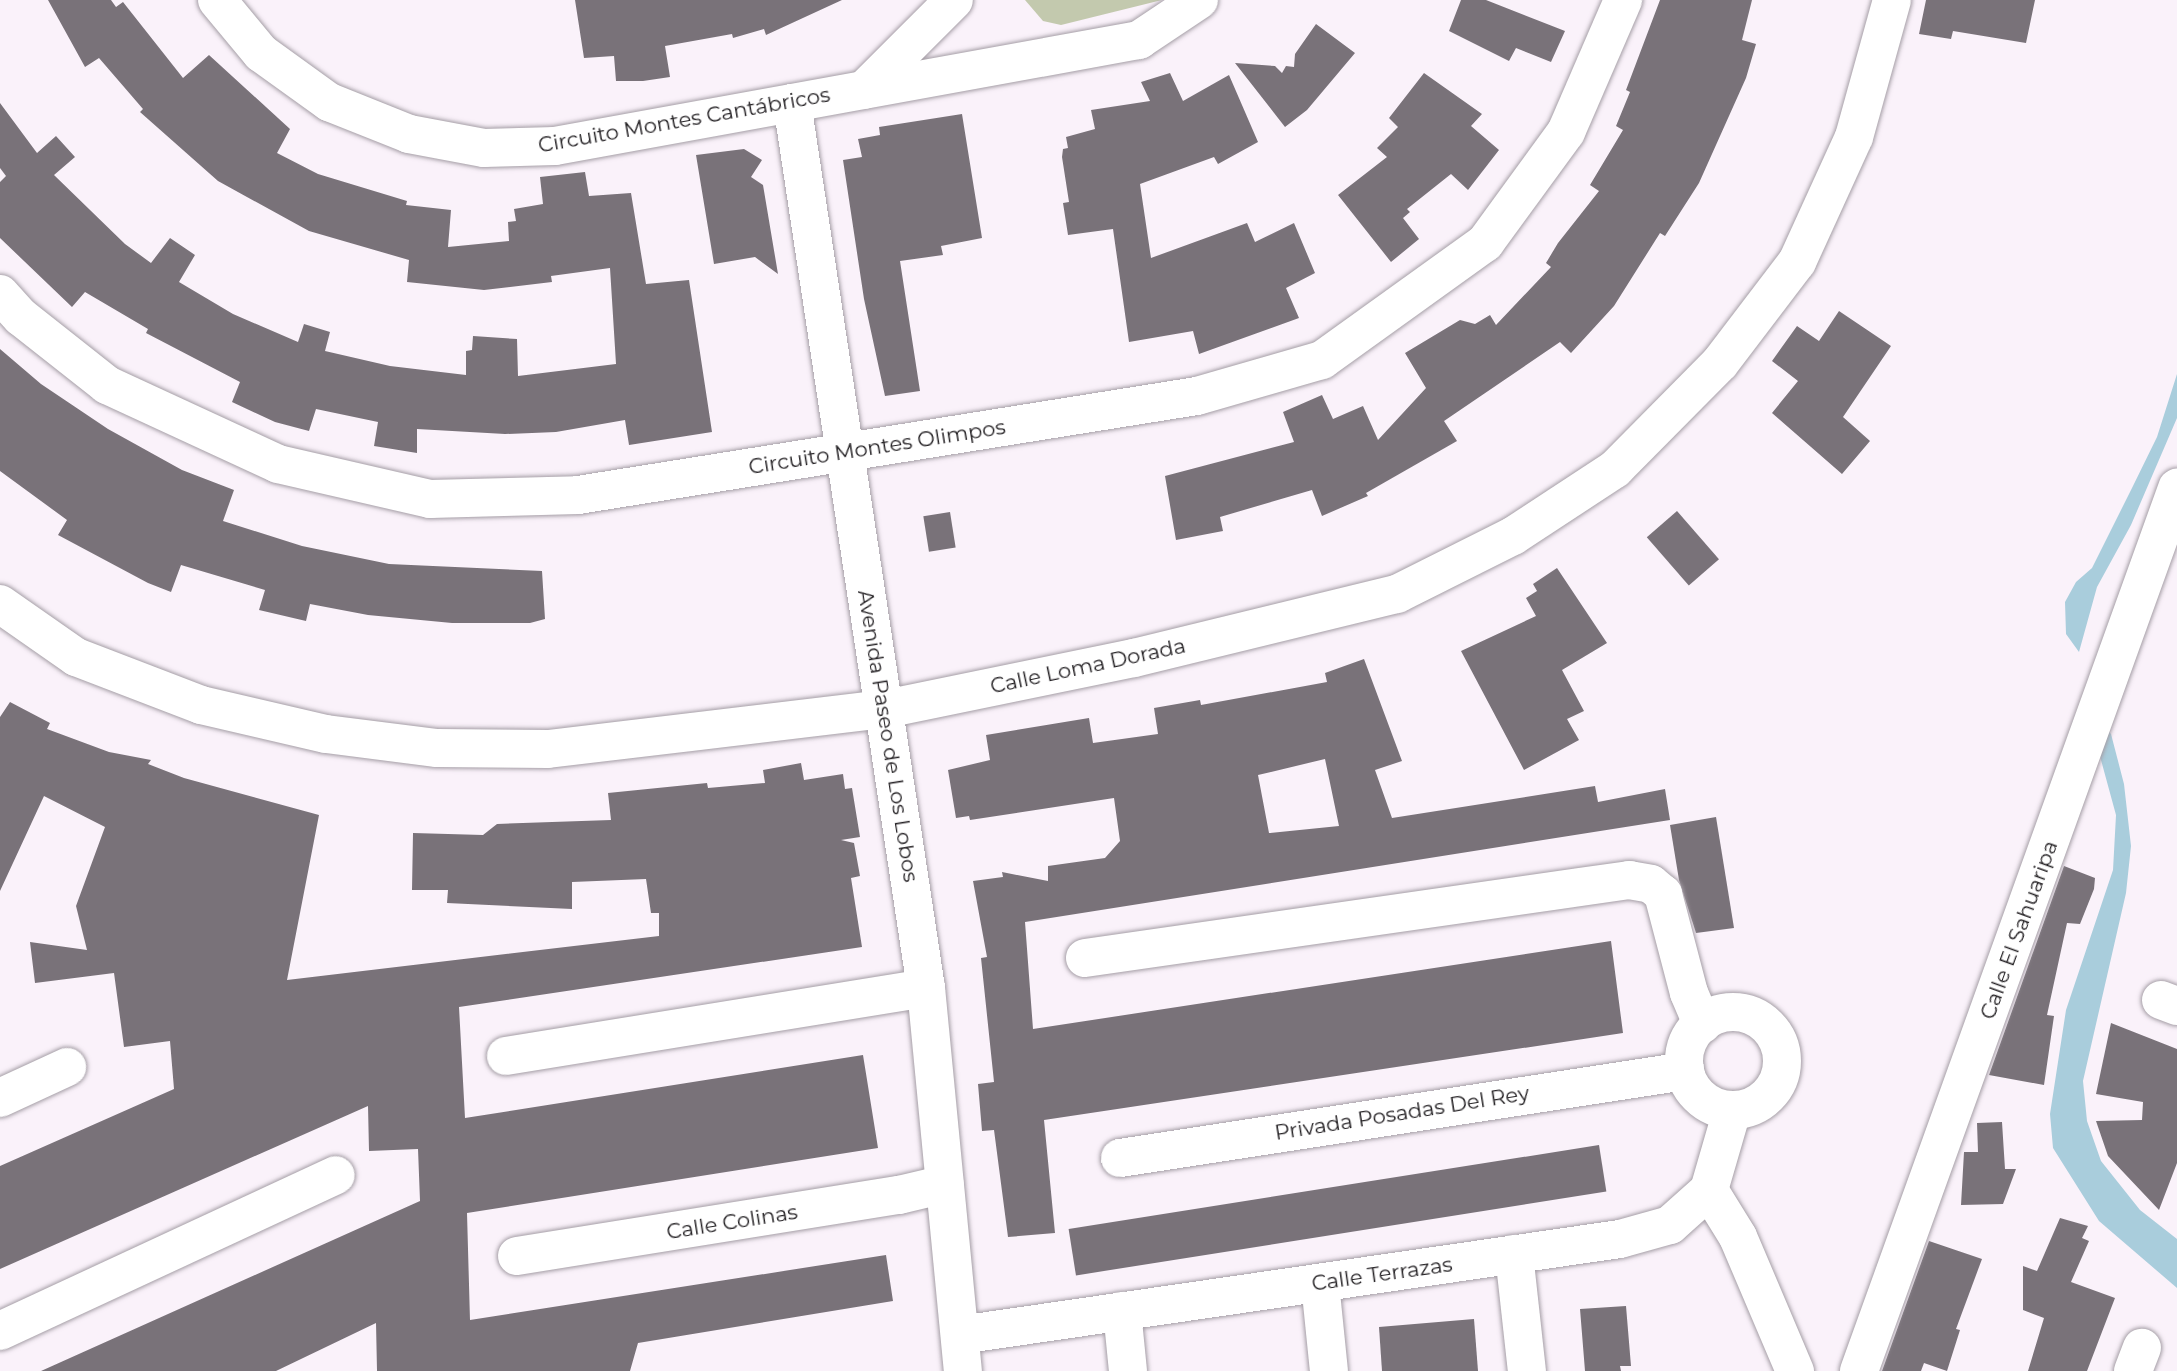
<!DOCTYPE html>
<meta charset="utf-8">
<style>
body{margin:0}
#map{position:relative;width:2177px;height:1371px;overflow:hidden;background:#faf2fa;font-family:Montserrat,sans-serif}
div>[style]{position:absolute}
.green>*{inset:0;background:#c3c9ae}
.water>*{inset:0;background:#a9cddc}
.building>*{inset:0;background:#797279;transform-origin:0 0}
.roads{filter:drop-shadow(0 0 2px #a59ea6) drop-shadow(0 0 2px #a59ea6)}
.minor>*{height:38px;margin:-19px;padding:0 19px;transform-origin:19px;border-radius:19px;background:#fff}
.minor>.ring{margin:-19px;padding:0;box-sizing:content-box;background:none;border:38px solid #fff;border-radius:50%}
span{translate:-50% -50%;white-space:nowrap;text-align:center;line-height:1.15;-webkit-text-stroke:6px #fff;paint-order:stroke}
.street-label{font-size:21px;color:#252225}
</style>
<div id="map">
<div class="green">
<div style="clip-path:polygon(1025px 0,1162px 0,1061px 25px,1043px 21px)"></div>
</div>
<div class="water">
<div style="clip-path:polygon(2177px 374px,2177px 418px,2131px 525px,2097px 587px,2079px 652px,2066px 634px,2065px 602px,2076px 582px,2092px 568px,2132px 488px,2157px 437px)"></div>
<div style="clip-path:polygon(2102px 724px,2111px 734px,2124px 784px,2131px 846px,2126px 893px,2083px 1081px,2087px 1121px,2101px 1161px,2140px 1210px,2177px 1239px,2177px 1288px,2099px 1221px,2053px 1148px,2050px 1114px,2066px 1010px,2113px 870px,2116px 815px,2098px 749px)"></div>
</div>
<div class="building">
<div style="clip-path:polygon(48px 0,111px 0,116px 7px,123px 2px,183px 78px,209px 55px,290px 129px,277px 153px,318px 174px,407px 201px,406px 205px,451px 210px,448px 247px,509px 241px,508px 222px,516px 221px,514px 209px,543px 204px,540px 177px,585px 172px,589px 196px,631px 193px,646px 284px,689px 280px,712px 432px,629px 445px,625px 420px,556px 432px,505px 434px,417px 429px,417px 453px,374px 446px,378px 422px,316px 409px,309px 431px,275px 422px,232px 402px,240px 382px,146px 333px,148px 329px,85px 292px,72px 307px,0 238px,0 182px,6px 176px,0 168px,0 103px,37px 153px,56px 136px,75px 157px,54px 175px,125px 244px,151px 263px,170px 238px,195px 255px,179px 282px,233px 314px,298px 342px,304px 324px,330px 332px,325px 351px,390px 366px,466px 375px,466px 351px,472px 350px,473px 336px,517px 339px,518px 376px,616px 364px,610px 268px,551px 276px,552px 282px,484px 290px,407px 282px,409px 260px,309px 231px,218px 181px,140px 112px,143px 109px,99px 58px,85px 67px)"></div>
<div style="clip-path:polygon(575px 0,842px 0,766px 35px,764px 29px,733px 38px,732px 34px,665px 46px,670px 77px,643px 81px,616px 81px,614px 56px,584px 58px)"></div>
<div style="clip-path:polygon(1461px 0,1486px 0,1565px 31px,1551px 62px,1516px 48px,1509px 61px,1449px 31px)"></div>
<div style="clip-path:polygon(1660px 0,1752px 0,1742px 40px,1756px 44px,1746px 78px,1699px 183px,1665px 236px,1660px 233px,1614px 306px,1571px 353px,1560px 342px,1444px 421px,1457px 441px,1366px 493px,1368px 496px,1322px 516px,1312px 490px,1220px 517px,1223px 531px,1176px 540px,1165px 476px,1294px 442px,1283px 412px,1322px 395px,1333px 419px,1363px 406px,1378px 440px,1426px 388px,1405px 353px,1460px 320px,1475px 324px,1490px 315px,1496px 325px,1551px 267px,1546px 263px,1558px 243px,1599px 191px,1590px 185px,1623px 130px,1616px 126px,1630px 92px,1626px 90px)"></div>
<div style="clip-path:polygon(1926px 0,2035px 0,2026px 43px,1953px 31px,1951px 39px,1919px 34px)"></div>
<div style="clip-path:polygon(1316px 24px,1355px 53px,1307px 110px,1285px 127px,1235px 63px,1275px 66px,1282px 73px,1286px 66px,1294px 67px,1295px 54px)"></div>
<div style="clip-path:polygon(1170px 73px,1183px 101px,1229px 75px,1258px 142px,1218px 164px,1214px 157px,1140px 184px,1151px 258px,1247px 223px,1255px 242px,1294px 223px,1315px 273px,1286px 288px,1299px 318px,1199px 354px,1193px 331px,1129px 342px,1113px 229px,1068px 235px,1063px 203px,1069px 202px,1062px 157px,1063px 149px,1068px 148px,1066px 137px,1095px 129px,1091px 110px,1150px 101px,1141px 82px)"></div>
<div style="clip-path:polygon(1424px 73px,1482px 114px,1471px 126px,1499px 150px,1468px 190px,1451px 174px,1407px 209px,1410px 212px,1403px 218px,1419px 239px,1391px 262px,1338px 195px,1387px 157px,1377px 148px,1398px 127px,1389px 118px)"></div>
<div style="clip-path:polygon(962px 114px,982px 238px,941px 246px,943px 255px,900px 261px,920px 391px,885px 396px,864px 299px,843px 160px,862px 157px,858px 139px,880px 135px,879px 127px)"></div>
<div style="clip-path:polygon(744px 149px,762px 160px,751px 177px,763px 185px,778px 274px,755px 257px,714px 264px,696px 155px)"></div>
<div style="clip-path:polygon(1839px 311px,1891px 346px,1843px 417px,1870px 441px,1842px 474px,1772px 413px,1798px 381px,1772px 361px,1797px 326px,1819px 341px)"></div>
<div style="clip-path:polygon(0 349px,41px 384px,108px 429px,182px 470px,234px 490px,223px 521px,302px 546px,389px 564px,542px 571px,545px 619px,530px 623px,452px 623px,368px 615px,310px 604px,306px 621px,259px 610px,265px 590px,181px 565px,171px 592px,148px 583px,58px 535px,67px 520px,0 471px)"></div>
<div style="left:1677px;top:511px;width:64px;height:40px;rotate:49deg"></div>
<div style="left:950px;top:512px;width:36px;height:27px;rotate:81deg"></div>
<div style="clip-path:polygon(1557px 568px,1607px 643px,1562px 670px,1584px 711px,1567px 719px,1579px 740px,1524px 770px,1461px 651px,1536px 616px,1526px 598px,1537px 591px,1533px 584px)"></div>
<div style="clip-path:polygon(evenodd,1364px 659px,1402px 761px,1375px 770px,1392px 818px,1595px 786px,1598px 802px,1665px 789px,1670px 820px,1025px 922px,1033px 1029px,1611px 941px,1623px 1033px,1044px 1120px,1055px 1233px,1008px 1237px,994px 1130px,982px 1131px,978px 1084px,994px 1082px,981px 958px,987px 957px,973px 881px,1003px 877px,1002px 872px,1048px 881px,1048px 866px,1105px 858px,1120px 841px,1114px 798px,970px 820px,969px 816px,956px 818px,948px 770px,990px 760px,986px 735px,1089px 718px,1093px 743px,1158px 734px,1154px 708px,1200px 700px,1201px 705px,1327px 682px,1325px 673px,1364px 659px,1325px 759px,1339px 826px,1269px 833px,1258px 775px,1325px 759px)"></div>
<div style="clip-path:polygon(10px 702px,50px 723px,47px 729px,109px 752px,151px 760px,148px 764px,184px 778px,319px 815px,287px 980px,659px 936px,659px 913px,651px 913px,646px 879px,572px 882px,572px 909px,447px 903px,448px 890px,412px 890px,413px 833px,483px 835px,497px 824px,611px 820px,608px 793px,707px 783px,708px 788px,765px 783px,763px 770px,801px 763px,804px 780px,843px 774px,845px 789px,852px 788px,860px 837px,841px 840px,854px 843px,860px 876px,851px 878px,862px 947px,459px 1007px,465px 1118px,863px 1055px,878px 1148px,467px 1213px,470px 1320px,886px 1255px,893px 1301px,638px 1343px,630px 1371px,377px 1371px,376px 1323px,276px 1371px,41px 1371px,420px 1201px,418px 1149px,369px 1151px,368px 1106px,0 1269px,0 1166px,174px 1089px,170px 1041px,124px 1047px,114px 973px,35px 983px,30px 942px,87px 950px,76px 906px,105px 827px,44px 796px,0 891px,0 717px)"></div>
<div style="clip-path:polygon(1716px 817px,1734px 928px,1696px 933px,1679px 880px,1670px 825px)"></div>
<div style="clip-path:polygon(2064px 866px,2095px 878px,2094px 889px,2080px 924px,2067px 923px,2047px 1015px,2054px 1016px,2044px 1085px,1989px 1075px)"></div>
<div style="clip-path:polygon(2111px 1023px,2177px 1049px,2177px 1163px,2159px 1210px,2108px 1156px,2096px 1121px,2142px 1120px,2143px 1102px,2096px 1094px)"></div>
<div style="clip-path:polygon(2002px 1122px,2005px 1169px,2016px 1169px,2003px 1204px,1961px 1205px,1964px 1152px,1978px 1152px,1977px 1123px)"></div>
<div style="left:1599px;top:1145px;width:47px;height:537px;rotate:81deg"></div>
<div style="clip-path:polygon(2060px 1218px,2088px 1226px,2082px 1238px,2089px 1241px,2071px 1282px,2115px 1298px,2087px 1371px,2028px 1371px,2044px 1318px,2023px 1310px,2023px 1266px,2037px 1271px)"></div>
<div style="clip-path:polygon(1929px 1241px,1982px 1259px,1956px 1329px,1960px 1330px,1947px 1371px,1924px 1363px,1921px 1371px,1882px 1371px)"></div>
<div style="clip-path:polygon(1626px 1306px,1631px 1366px,1620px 1366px,1621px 1371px,1585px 1371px,1580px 1309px)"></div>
<div style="clip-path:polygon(1474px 1319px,1478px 1371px,1382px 1371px,1379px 1327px)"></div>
</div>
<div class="roads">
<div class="minor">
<div style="left:217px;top:0;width:69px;rotate:50.3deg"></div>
<div style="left:261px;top:53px;width:84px;rotate:35.8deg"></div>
<div style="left:329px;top:102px;width:86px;rotate:21.8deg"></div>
<div style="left:409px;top:134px;width:76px;rotate:10.6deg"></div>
<div style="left:484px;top:148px;width:71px;rotate:-1.6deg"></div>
<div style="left:555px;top:146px;width:594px;rotate:-10.29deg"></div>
<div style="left:1139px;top:40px;width:72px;rotate:-33.7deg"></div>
<div style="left:864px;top:90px;width:127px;rotate:-45deg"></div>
<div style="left:792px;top:103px;width:895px;rotate:81.39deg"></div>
<div style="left:926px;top:988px;width:385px;rotate:84.5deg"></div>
<div style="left:0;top:294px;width:31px;rotate:48deg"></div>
<div style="left:21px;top:317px;width:110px;rotate:38.3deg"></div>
<div style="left:107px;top:385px;width:188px;rotate:24.8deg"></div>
<div style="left:278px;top:464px;width:156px;rotate:13deg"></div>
<div style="left:430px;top:499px;width:148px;rotate:-1.5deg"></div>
<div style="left:578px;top:495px;width:627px;rotate:-9.09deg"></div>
<div style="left:1197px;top:396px;width:130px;rotate:-16.1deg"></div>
<div style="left:1322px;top:360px;width:201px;rotate:-35.7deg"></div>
<div style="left:1485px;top:243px;width:137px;rotate:-53.9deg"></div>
<div style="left:1566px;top:132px;width:144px;rotate:-66.6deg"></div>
<div style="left:0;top:604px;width:93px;rotate:34.9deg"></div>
<div style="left:76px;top:657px;width:134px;rotate:21deg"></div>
<div style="left:201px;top:705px;width:128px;rotate:13.1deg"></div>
<div style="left:326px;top:734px;width:112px;rotate:7.2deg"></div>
<div style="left:437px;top:748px;width:111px;rotate:0.5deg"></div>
<div style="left:548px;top:749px;width:339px;rotate:-6.8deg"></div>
<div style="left:885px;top:709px;width:254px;rotate:-11.6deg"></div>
<div style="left:1134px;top:658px;width:271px;rotate:-13.7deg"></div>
<div style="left:1397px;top:594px;width:130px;rotate:-26.6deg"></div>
<div style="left:1513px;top:536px;width:122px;rotate:-33.3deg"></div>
<div style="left:1615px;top:469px;width:149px;rotate:-45.3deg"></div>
<div style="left:1720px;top:363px;width:127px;rotate:-52.7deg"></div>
<div style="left:1797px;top:262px;width:137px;rotate:-65.5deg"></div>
<div style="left:1854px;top:137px;width:142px;rotate:-74.5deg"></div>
<div style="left:1085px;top:958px;width:550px;rotate:-8.16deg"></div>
<div style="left:1629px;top:880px;width:22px;rotate:10deg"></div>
<div style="left:1651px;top:884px;width:16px;rotate:40deg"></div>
<div style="left:1663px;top:894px;width:102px;rotate:75.3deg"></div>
<div style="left:1689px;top:993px;width:34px;rotate:67deg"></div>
<div style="left:2161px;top:1000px;width:17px;rotate:21deg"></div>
<div class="ring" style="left:1684px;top:1012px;width:60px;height:60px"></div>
<div style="left:506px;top:1056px;width:425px;rotate:-9.2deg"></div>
<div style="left:0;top:1098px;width:74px;rotate:-24.8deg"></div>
<div style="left:1120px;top:1158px;width:572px;rotate:-8.75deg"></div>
<div style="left:1709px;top:1190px;width:55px;rotate:58.3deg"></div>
<div style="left:1738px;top:1237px;width:146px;rotate:67deg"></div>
<div style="left:1514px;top:1254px;width:118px;rotate:83.7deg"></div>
<div style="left:517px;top:1256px;width:387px;rotate:-9.1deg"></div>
<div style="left:899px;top:1195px;width:47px;rotate:-13.4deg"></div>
<div style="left:1320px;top:1283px;width:88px;rotate:84.2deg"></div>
<div style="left:1122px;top:1311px;width:60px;rotate:84.3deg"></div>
<div style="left:0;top:1331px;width:370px;rotate:-24.9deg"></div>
<div style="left:960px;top:1335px;width:667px;rotate:-8.28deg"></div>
<div style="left:1620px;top:1239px;width:52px;rotate:-15.6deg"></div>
<div style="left:1670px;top:1225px;width:52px;rotate:-41.9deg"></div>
<div style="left:1709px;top:1190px;width:82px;rotate:-73.8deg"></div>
<div style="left:1859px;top:1371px;width:939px;rotate:-70.19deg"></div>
<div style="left:2133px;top:1371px;width:25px;rotate:-69deg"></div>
</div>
</div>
<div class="street-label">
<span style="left:684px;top:120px;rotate:-10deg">Circuito Montes Cantábricos</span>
<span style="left:877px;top:447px;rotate:-9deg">Circuito Montes Olimpos</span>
<span style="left:1088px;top:666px;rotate:-12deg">Calle Loma Dorada</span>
<span style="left:888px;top:736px;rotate:81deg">Avenida Paseo de Los Lobos</span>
<span style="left:2019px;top:930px;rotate:-70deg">Calle El Sahuaripa</span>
<span style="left:1402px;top:1113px;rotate:-9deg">Privada Posadas Del Rey</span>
<span style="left:732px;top:1222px;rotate:-9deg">Calle Colinas</span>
<span style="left:1382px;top:1274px;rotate:-8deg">Calle Terrazas</span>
</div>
</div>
